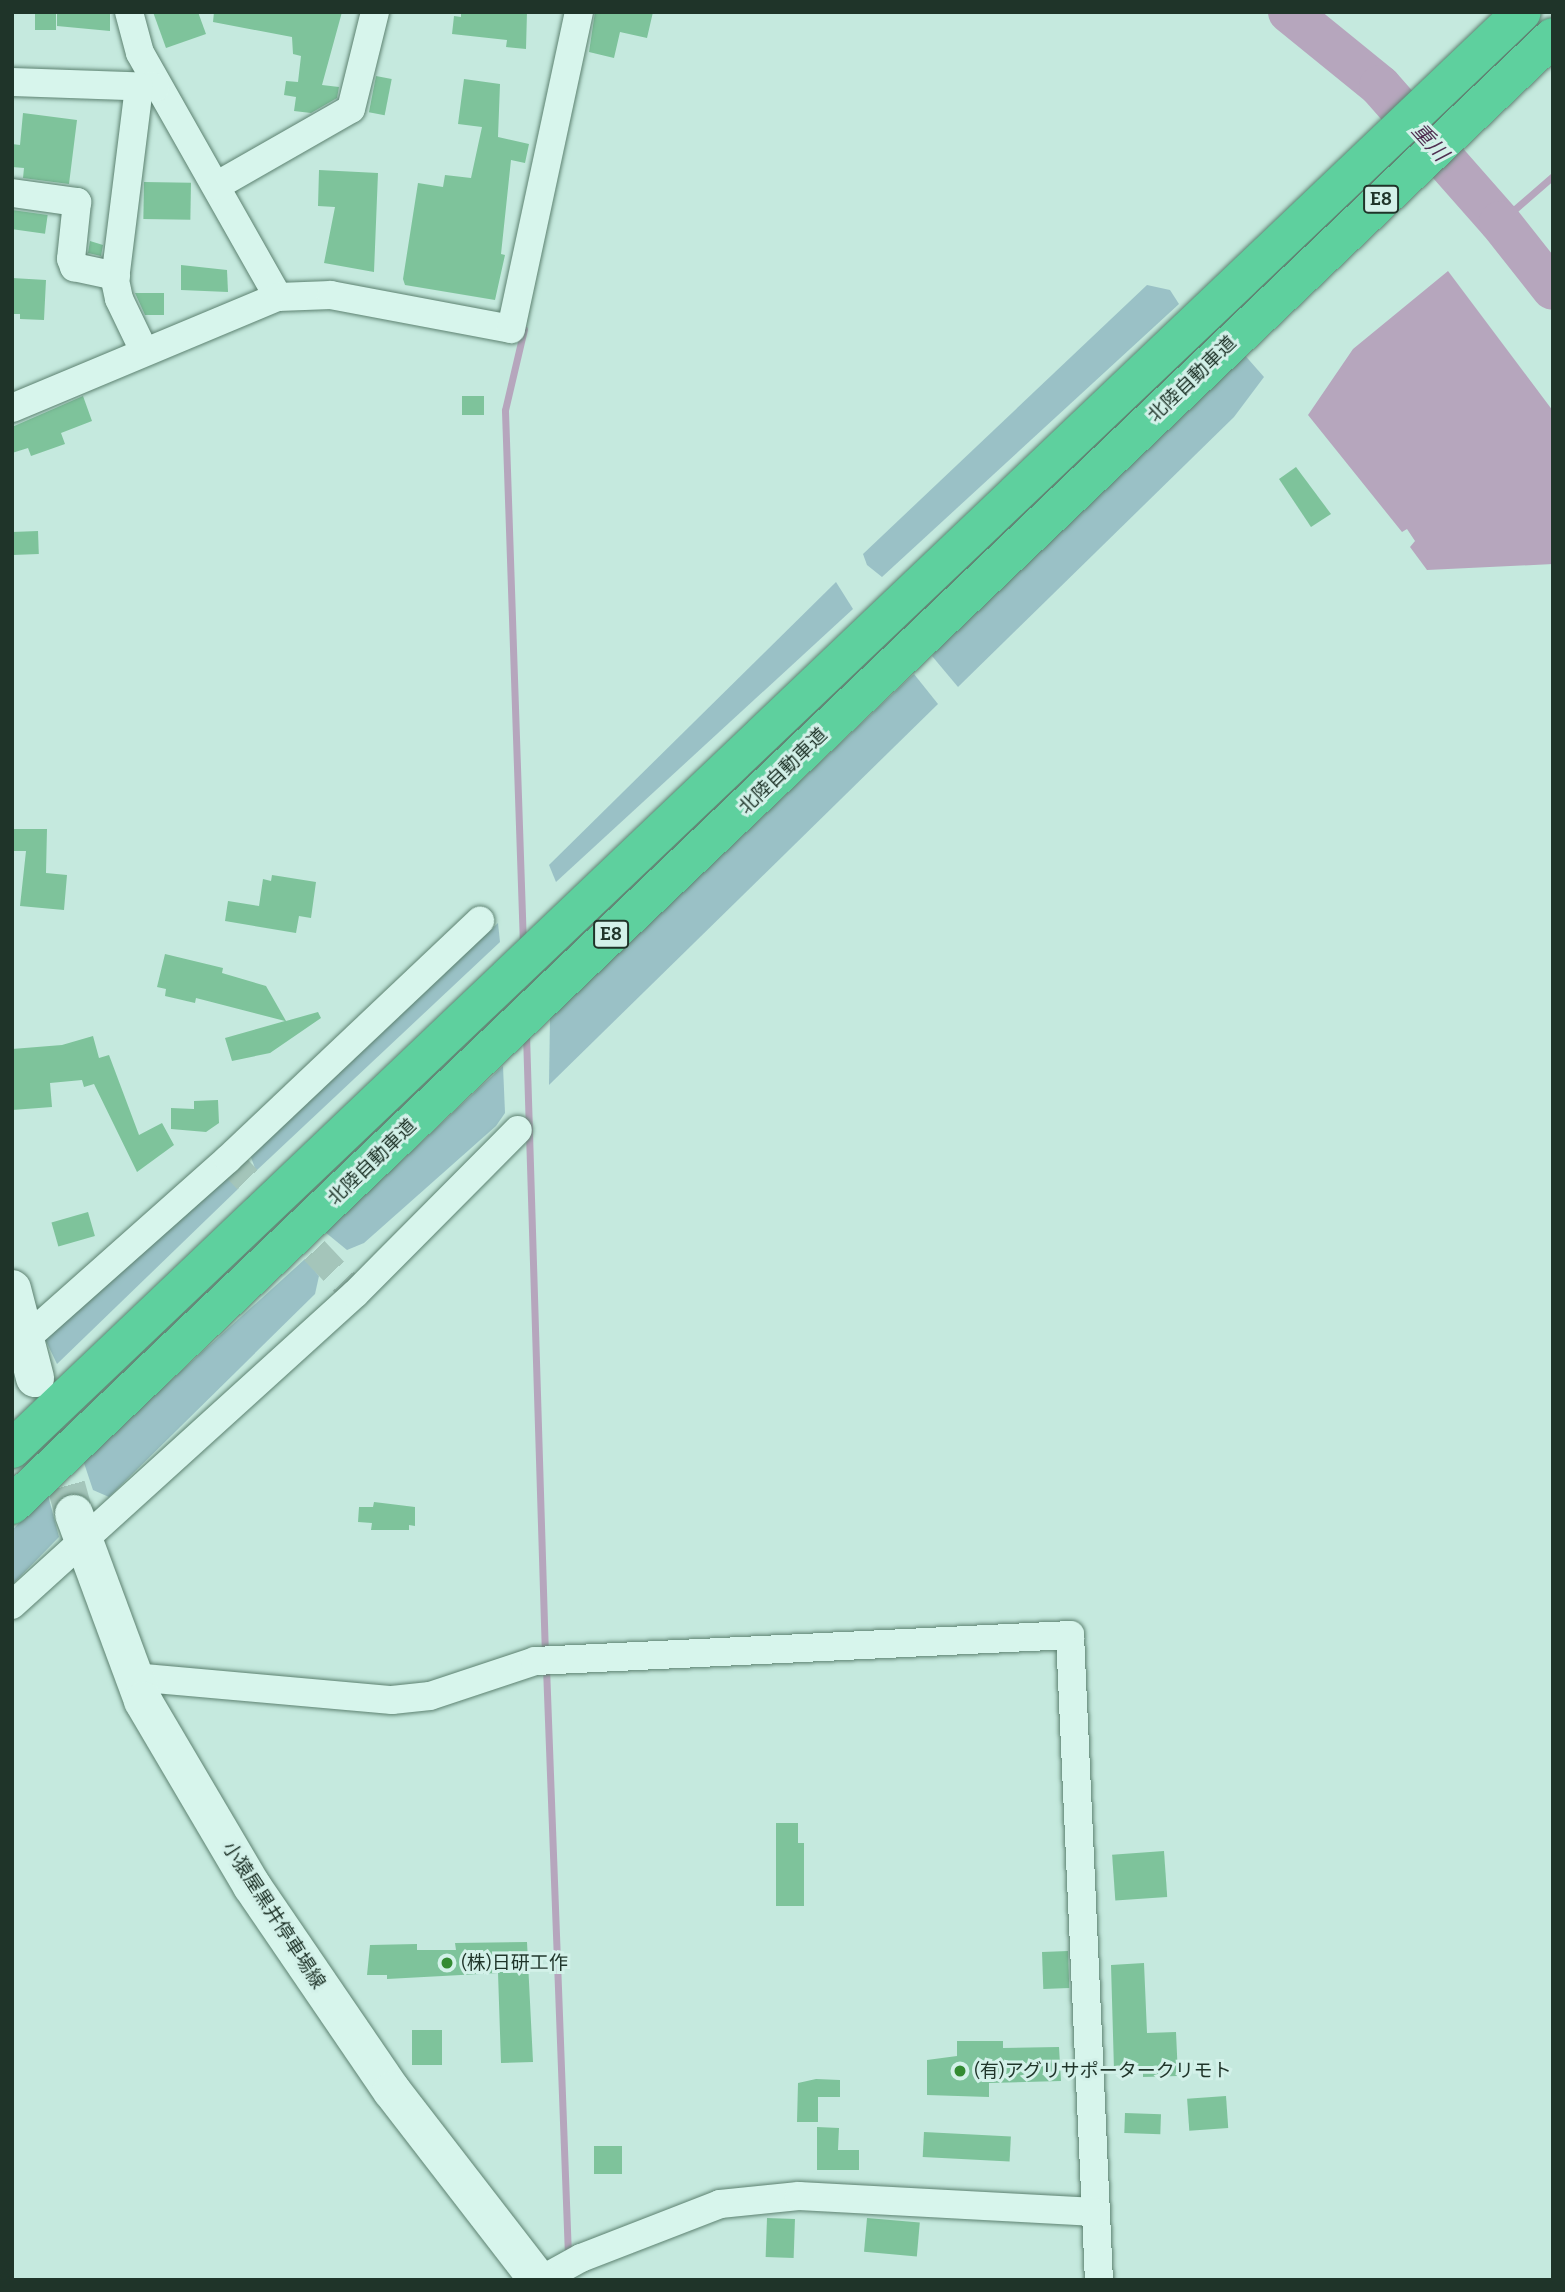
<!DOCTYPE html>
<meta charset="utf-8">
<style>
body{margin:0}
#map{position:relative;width:1565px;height:2292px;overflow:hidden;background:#c5e9de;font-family:Bitter,"Noto Sans JP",serif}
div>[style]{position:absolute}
.green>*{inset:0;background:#9ac1c6}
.water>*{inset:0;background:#b6a6bd}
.stream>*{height:7px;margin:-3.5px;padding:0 3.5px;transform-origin:3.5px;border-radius:3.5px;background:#b6a6bd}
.river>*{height:42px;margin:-21px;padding:0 21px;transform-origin:21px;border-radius:21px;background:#b6a6bd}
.building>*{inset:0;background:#7ec39b;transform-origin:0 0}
.minor-tunnel>*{height:28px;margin-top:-14px;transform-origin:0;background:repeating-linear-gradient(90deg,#a4c5ba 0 28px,transparent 0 42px)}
.secondary-tunnel>*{height:38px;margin-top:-19px;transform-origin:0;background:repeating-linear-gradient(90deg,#a4c5ba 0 38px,transparent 0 57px)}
.roads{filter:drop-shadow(0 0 2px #5d8271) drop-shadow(0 0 2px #5d8271)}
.minor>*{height:28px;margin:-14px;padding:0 14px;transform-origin:14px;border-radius:14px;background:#d7f5ec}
.secondary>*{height:38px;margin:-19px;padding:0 19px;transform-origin:19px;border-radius:19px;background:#d7f5ec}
.motorway>*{height:38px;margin:-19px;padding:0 19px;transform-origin:19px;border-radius:19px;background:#5ed09e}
.dots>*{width:19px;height:19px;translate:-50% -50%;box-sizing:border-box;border:4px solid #d3f1e9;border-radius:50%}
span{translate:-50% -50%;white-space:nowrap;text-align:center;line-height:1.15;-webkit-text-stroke:6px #d3f1e9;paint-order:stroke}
.shield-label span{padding:2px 5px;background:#d3f1e9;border:2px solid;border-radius:5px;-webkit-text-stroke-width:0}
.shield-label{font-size:18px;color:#1f3429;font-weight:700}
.street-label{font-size:19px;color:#1f3429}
.poi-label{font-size:19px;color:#1f3429}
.left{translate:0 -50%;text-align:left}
.water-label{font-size:21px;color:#503052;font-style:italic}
.frame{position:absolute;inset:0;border:14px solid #1f3429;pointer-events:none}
</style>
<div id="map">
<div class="green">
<div style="clip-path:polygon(1147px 285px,1170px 290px,1179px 304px,882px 577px,867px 565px,863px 554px)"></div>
<div style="clip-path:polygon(1242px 352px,1264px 377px,1234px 417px,958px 687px,932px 656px,935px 652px)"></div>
<div style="clip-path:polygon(836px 582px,853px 609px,556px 882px,549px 865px)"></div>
<div style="clip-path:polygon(914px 674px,938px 704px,549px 1085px,550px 1016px)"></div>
<div style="clip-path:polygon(498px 923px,500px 942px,256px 1171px,249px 1152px)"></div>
<div style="clip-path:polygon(503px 1066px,505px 1113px,496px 1126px,364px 1243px,347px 1250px,325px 1232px)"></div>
<div style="clip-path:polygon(227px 1173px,239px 1188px,57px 1364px,45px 1339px)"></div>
<div style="clip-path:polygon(305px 1259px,319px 1276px,315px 1294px,109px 1497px,93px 1490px,83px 1460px)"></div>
<div style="clip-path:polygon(48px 1495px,59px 1537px,12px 1585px,12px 1530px)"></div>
</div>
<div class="water">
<div style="clip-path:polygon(1448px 271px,1553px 411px,1553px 564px,1427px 570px,1410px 547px,1415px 541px,1407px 529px,1402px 532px,1308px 415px,1353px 349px)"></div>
</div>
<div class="stream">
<div style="left:1500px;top:222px;width:70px;rotate:-41deg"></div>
<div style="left:523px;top:945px;width:535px;rotate:-91.93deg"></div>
<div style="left:505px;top:410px;width:83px;rotate:-76.8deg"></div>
<div style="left:526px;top:1034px;width:621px;rotate:88.25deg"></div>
<div style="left:546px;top:1667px;width:589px;rotate:87.86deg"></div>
</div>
<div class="river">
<div style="left:1289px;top:12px;width:117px;rotate:39.1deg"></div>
<div style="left:1380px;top:86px;width:181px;rotate:48.6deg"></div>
<div style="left:1500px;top:222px;width:85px;rotate:51.7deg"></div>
</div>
<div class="building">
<div style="left:35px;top:12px;width:21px;height:18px"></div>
<div style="clip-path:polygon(57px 12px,110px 12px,110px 31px,57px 26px)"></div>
<div style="clip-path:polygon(153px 12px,198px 12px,206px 34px,166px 48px)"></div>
<div style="clip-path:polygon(214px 12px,342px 12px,322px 85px,339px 87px,337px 98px,311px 113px,294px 111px,296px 97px,284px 95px,286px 81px,298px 82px,301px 56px,293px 54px,292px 37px,213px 22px)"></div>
<div style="clip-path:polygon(461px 12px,527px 12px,526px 49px,506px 47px,507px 40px,452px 34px,454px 16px,461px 17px)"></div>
<div style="clip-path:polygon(595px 12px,653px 12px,647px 38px,620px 32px,614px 58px,589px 52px)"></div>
<div style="left:376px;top:76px;width:16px;height:37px;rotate:11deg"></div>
<div style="clip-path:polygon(464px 79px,500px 84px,498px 137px,529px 144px,525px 163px,511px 160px,501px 254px,505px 255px,495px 300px,405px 285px,403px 279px,418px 183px,443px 187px,445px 175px,471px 178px,482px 127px,458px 124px)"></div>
<div style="clip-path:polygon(23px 113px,77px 120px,69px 184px,23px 178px,24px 168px,12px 167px,12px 144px,20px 145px)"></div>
<div style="clip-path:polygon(319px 170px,378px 173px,374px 272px,324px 263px,335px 207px,318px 206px)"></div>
<div style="left:144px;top:182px;width:47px;height:37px;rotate:1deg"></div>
<div style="left:12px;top:210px;width:36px;height:19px;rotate:8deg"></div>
<div style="clip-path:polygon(90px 241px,103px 245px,101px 256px,88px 253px)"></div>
<div style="clip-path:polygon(181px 265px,227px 270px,228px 292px,181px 290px)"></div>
<div style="clip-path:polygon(12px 278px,46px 280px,44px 320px,20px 319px,20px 314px,12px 314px)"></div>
<div style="clip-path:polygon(135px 293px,164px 293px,164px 315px,145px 315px)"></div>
<div style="clip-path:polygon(83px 396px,92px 421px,61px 433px,65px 444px,31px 456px,28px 448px,12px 453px,12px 427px)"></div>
<div style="left:484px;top:396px;width:19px;height:22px;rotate:90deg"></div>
<div style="clip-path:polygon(1296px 467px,1331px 514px,1311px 527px,1279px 479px)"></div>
<div style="left:38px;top:531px;width:23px;height:26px;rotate:88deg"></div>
<div style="clip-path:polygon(12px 829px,47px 829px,46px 873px,67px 875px,64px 910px,20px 906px,26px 851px,12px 851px)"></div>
<div style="clip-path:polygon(272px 875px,316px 882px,311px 918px,299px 916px,296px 933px,225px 921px,228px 901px,259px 906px,263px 879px,271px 881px)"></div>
<div style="clip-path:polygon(165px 954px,223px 968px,222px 973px,266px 986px,286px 1021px,318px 1012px,321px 1018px,270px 1053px,232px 1061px,225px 1038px,285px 1021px,196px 998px,195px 1003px,165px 996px,166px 989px,157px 987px)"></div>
<div style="clip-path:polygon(93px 1036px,99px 1058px,109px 1055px,139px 1135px,162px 1123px,174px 1145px,137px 1172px,94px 1084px,84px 1087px,82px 1080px,50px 1083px,52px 1107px,12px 1110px,12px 1049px,62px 1045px)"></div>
<div style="clip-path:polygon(218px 1100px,219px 1123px,206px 1132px,171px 1129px,171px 1108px,194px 1109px,194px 1101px)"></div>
<div style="left:88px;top:1212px;width:25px;height:38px;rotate:74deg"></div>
<div style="clip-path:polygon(374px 1502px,415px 1507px,415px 1526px,409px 1525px,409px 1530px,371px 1530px,372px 1523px,358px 1522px,359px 1507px,373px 1507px)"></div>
<div style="clip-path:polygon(776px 1823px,798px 1823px,798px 1843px,804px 1843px,804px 1906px,776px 1906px)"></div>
<div style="left:1164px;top:1851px;width:46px;height:52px;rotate:86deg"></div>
<div style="clip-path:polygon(527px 1942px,533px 2062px,501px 2063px,498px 1973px,387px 1979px,387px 1975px,367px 1975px,370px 1945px,417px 1944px,417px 1950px,456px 1950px,455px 1943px)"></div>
<div style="left:1068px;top:1951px;width:37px;height:26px;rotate:88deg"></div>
<div style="clip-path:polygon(1144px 1963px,1147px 2033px,1176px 2032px,1178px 2076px,1143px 2077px,1143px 2069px,1114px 2070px,1111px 1965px)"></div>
<div style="left:412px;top:2030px;width:30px;height:35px"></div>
<div style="clip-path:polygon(957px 2041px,1003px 2041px,1003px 2048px,1059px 2047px,1061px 2081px,989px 2083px,989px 2097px,927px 2095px,927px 2060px,957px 2056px)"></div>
<div style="clip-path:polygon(816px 2079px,840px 2080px,840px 2097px,818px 2097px,818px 2122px,797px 2122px,798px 2083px)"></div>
<div style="left:1226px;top:2096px;width:32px;height:39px;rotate:86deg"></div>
<div style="left:1125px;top:2113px;width:36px;height:20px;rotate:2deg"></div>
<div style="clip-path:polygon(817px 2127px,839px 2128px,838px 2150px,859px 2150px,859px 2170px,817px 2170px)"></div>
<div style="left:924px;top:2132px;width:87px;height:25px;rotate:3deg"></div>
<div style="left:594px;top:2146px;width:28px;height:28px"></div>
<div style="left:767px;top:2218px;width:28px;height:39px;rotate:2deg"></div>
<div style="left:867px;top:2218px;width:53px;height:34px;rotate:5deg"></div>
</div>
<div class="minor-tunnel">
<div style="left:228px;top:1159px;width:185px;rotate:46.7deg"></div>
</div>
<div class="secondary-tunnel">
<div style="left:51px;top:1431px;width:86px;rotate:74.5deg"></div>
</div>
<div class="roads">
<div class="minor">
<div style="left:129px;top:12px;width:42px;rotate:75deg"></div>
<div style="left:140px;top:53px;width:280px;rotate:60.5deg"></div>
<div style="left:12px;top:82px;width:144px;rotate:2deg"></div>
<div style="left:139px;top:87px;width:194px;rotate:97.1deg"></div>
<div style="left:115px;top:280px;width:19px;rotate:78deg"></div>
<div style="left:119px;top:299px;width:58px;rotate:64.3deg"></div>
<div style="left:216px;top:186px;width:155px;rotate:-29.7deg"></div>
<div style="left:351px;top:109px;width:100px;rotate:-76.1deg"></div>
<div style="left:12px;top:193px;width:66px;rotate:7.9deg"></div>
<div style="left:77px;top:202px;width:57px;rotate:96deg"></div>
<div style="left:71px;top:259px;width:9px;rotate:69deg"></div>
<div style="left:74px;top:267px;width:43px;rotate:12.1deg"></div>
<div style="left:12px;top:408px;width:288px;rotate:-22.7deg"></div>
<div style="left:278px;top:297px;width:53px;rotate:-2.2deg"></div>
<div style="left:331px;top:295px;width:183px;rotate:10.7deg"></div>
<div style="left:511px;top:329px;width:324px;rotate:-77.9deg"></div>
<div style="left:13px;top:1350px;width:288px;rotate:-41.6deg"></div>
<div style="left:228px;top:1159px;width:347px;rotate:-43.4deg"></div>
<div style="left:12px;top:1605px;width:463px;rotate:-42.2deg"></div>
<div style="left:355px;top:1294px;width:231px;rotate:-45.2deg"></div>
<div style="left:133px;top:1677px;width:260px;rotate:5.1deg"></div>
<div style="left:392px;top:1700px;width:38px;rotate:-6deg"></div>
<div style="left:430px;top:1696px;width:111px;rotate:-18.4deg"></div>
<div style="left:535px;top:1661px;width:536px;rotate:-2.78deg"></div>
<div style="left:1070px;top:1635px;width:646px;rotate:87.43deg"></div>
<div style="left:541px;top:2280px;width:46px;rotate:-28.8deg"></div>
<div style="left:581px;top:2258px;width:149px;rotate:-21.2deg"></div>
<div style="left:720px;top:2204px;width:79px;rotate:-5.8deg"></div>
<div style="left:799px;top:2196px;width:297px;rotate:3.1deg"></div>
</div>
<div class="secondary">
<div style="left:12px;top:1289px;width:92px;rotate:75.5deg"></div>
<div style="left:74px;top:1514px;width:199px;rotate:69.7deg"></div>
<div style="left:143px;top:1701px;width:215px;rotate:59.5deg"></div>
<div style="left:252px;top:1886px;width:248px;rotate:55.7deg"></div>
<div style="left:392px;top:2091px;width:239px;rotate:52.3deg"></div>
</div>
<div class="motorway">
<div style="left:12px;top:1449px;width:2084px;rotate:-43.58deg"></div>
<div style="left:12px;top:1505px;width:2128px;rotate:-43.61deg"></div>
</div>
</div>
<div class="dots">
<div style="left:447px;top:1963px;background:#348b33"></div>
<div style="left:960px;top:2071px;background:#348b33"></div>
</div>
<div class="shield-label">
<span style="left:1381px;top:199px">E8</span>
<span style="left:611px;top:934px">E8</span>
</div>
<div class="street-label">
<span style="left:1192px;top:379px;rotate:-44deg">北陸自動車道</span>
<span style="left:783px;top:771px;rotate:-44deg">北陸自動車道</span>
<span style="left:372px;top:1162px;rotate:-44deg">北陸自動車道</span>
<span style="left:274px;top:1915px;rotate:57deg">小猿屋黒井停車場線</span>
</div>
<div class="poi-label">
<span class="left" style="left:461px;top:1963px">(株)日研工作</span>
<span class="left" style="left:974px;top:2071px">(有)アグリサポータークリモト</span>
</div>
<div class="water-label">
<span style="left:1430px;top:142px;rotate:48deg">重川</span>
</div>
<div class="frame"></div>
</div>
